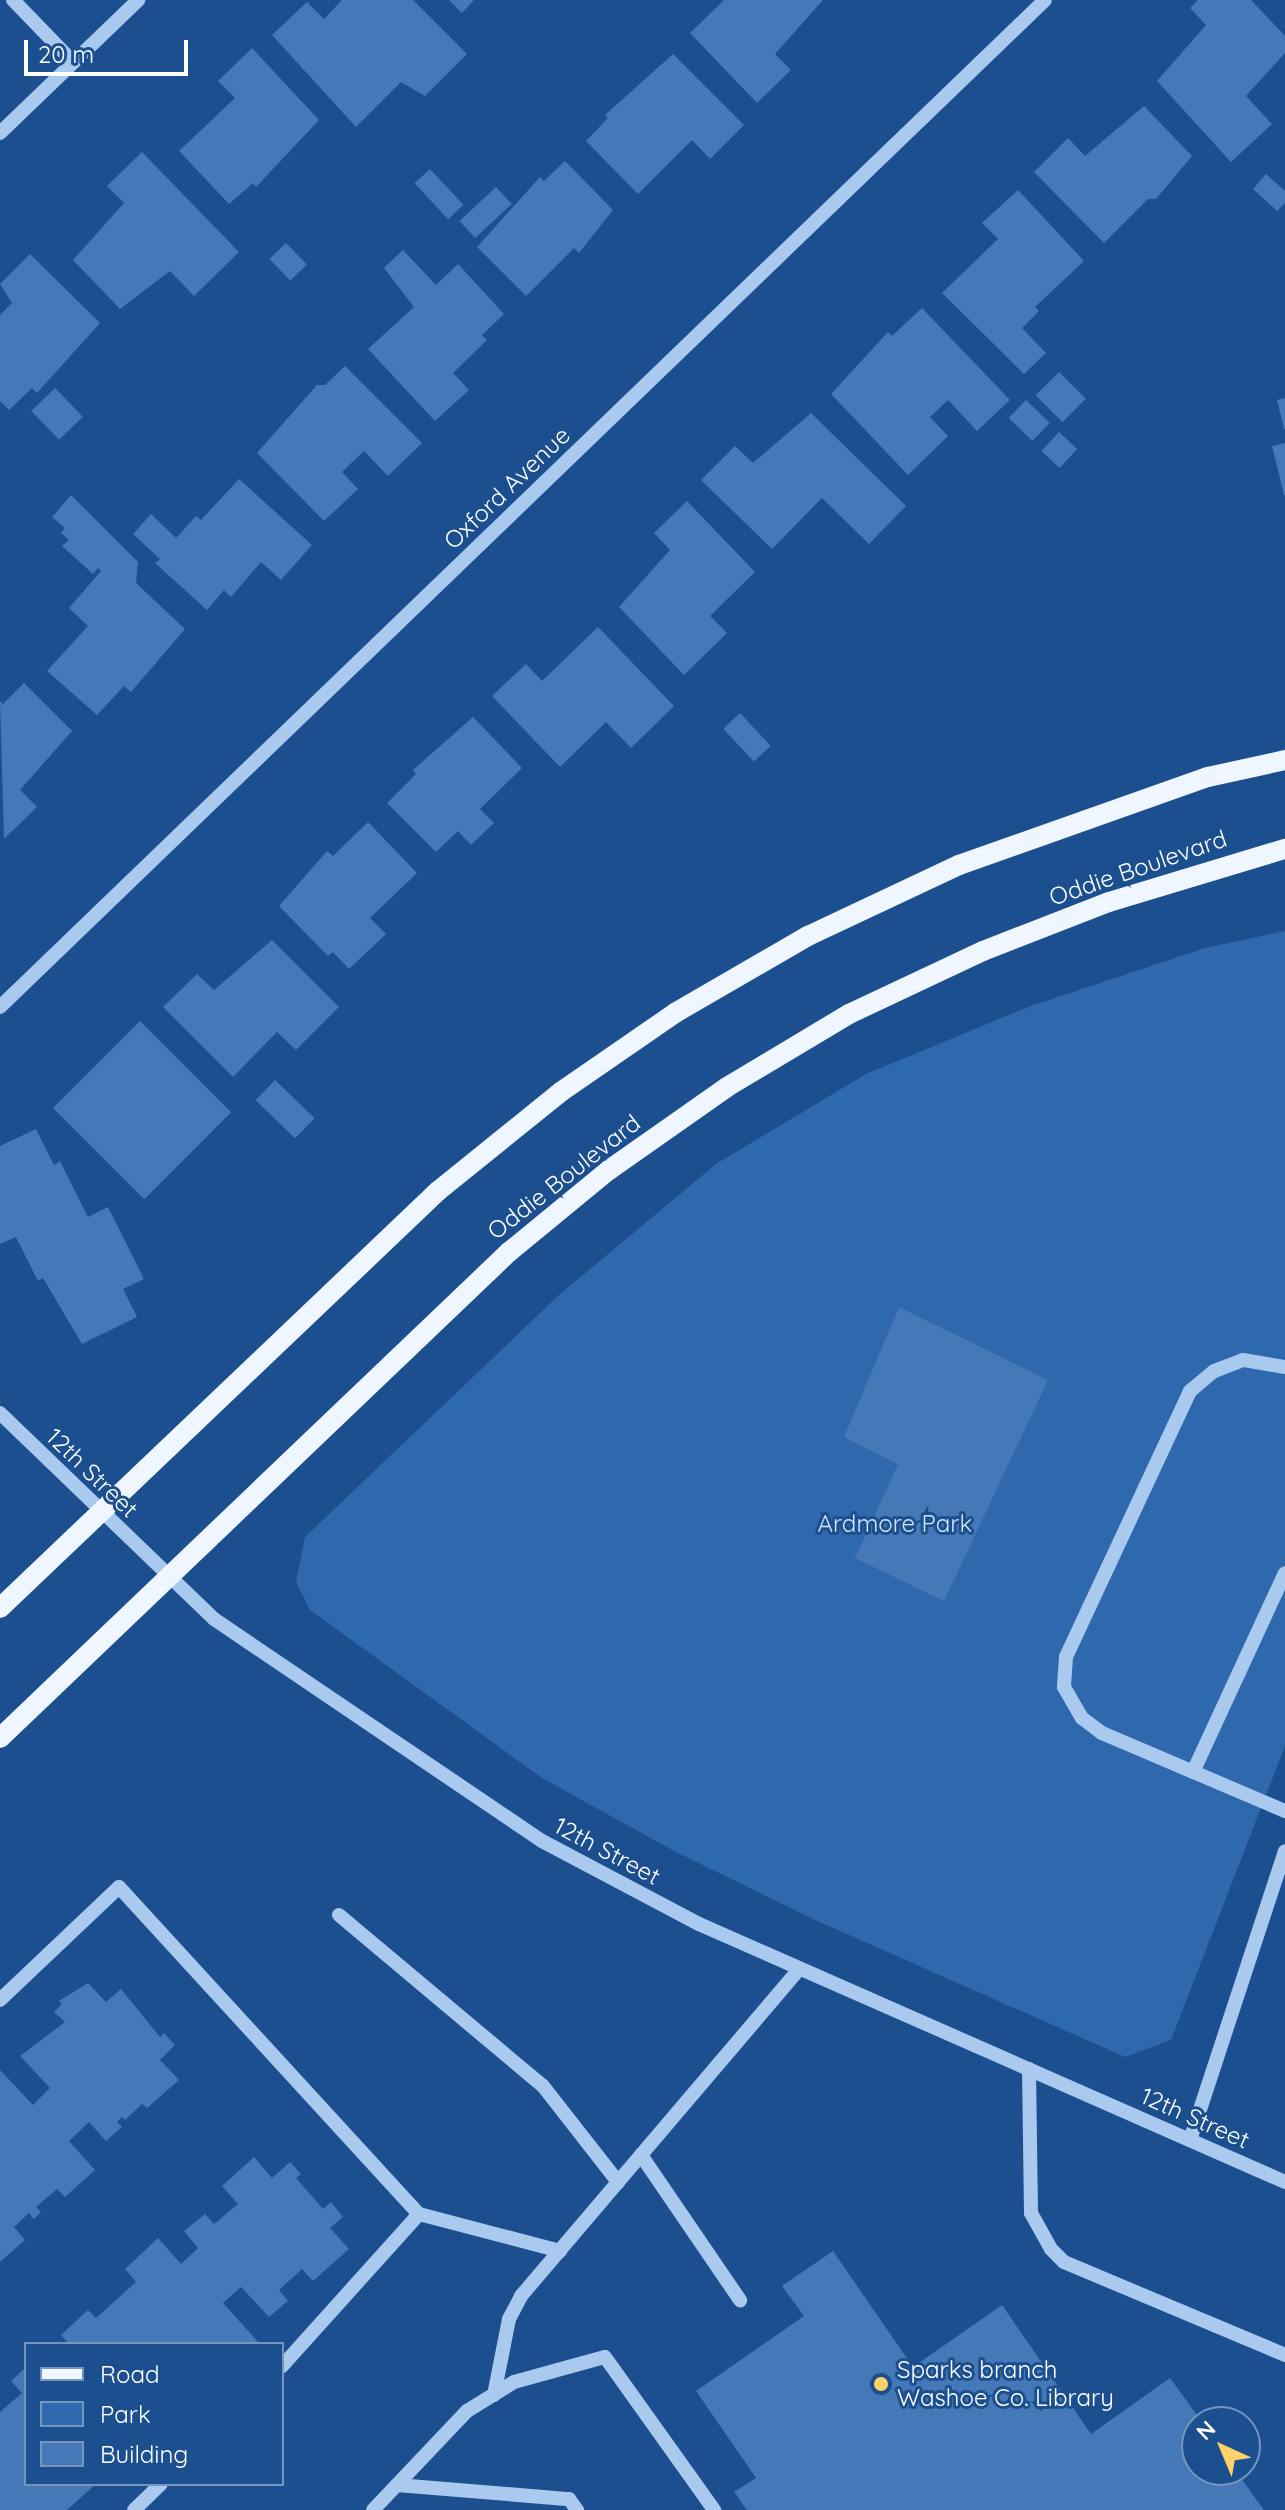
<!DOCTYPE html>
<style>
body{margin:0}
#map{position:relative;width:1285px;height:2510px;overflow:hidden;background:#1b4f8f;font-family:Quicksand,sans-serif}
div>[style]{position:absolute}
.green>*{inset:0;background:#2e69ad}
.building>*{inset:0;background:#4478b7;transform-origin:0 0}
.minor>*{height:14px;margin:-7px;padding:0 7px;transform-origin:7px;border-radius:7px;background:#a9c9ee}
.major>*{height:20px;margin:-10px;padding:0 10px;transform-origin:10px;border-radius:10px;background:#f0f6ff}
.dots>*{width:22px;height:22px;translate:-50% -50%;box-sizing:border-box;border:4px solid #1b4f8f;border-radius:50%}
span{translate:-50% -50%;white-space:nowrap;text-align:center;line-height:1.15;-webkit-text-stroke:6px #1b4f8f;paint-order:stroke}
.street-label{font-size:24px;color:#fff}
.park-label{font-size:24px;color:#cfe3fa}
.poi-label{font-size:24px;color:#fff}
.left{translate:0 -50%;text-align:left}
.legend{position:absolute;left:24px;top:2342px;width:260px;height:144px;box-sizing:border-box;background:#1b4f8f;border:2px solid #7695bc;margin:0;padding:10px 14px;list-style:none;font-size:24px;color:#fff}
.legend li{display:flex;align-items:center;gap:16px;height:40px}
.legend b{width:40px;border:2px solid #7695bc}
.north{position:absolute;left:1181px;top:2406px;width:80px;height:80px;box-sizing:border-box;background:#1b4f8f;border:2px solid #7695bc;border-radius:50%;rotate:316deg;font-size:22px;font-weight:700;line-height:32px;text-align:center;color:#fff}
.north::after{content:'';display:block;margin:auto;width:28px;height:36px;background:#ffd166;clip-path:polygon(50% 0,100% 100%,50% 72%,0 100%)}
.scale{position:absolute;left:24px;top:40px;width:164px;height:36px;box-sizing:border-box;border:4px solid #fff;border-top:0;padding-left:10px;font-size:24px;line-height:28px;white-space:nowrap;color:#fff;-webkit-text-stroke:6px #1b4f8f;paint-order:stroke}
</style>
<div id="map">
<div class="green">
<div style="clip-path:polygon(1285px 931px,1285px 1746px,1171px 2040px,1125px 2057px,813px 1919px,672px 1850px,542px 1778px,310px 1610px,296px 1582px,305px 1537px,559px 1295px,716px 1164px,866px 1074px,1028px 1007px,1205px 948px)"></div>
</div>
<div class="building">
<div style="clip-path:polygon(342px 0,413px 0,467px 54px,425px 96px,401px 82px,356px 127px,272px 35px,307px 2px,324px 19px)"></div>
<div style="clip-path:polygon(449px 0,474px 0,462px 13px)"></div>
<div style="clip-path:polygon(724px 0,823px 0,775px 54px,791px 70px,757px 103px,690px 33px)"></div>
<div style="clip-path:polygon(1198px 0,1251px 0,1285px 36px,1285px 53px,1246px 96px,1272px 124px,1231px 162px,1157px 81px,1206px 25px,1190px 8px)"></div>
<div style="clip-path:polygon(252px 48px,319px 120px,256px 187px,253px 183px,229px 204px,179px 151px,235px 98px,218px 81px)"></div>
<div style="clip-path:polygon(673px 54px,744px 125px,710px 159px,692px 140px,638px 194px,586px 141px,608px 118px,605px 115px)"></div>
<div style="clip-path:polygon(1144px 106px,1192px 156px,1156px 199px,1148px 199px,1104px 243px,1034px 172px,1068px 138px,1085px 156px)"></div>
<div style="clip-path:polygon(142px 152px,239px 252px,194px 296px,170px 271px,120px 309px,73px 260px,124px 203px,107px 186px)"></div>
<div style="clip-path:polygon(565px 161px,613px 210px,579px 253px,574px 248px,526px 296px,477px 247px,540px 177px,544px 181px)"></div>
<div style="left:430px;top:169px;width:49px;height:21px;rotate:47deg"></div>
<div style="clip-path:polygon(1266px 174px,1285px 191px,1285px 203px,1277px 211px,1253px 189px)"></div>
<div style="left:496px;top:187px;width:23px;height:50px;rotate:47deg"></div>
<div style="clip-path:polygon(1018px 190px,1084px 261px,1035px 307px,1039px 311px,1022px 328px,1046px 353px,1024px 374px,942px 293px,998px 239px,982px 223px)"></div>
<div style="left:286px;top:243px;width:30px;height:23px;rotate:46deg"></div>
<div style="clip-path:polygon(403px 250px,436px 285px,458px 264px,504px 314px,482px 335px,487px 340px,453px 373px,469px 390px,435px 421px,368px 349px,414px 307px,384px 268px)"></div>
<div style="clip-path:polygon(30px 254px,100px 323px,37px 393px,32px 388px,9px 410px,0 401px,0 315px,12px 303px,0 284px)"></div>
<div style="clip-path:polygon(922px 308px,1010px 400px,977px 431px,948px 400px,930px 417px,948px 436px,908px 475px,831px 394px,888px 332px,892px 336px)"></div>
<div style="clip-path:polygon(345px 366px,422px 443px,388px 476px,364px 451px,342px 472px,358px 489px,324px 521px,257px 453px,317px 385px,325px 385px)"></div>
<div style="left:1059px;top:372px;width:38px;height:33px;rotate:45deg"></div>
<div style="left:55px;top:388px;width:40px;height:33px;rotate:46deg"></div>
<div style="clip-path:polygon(1285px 398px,1285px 429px,1284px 429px,1277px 400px)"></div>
<div style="left:1026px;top:400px;width:33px;height:25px;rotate:44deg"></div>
<div style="clip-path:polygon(811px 413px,906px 506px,869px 544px,822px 498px,772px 549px,701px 480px,735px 446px,753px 463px)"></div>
<div style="left:1059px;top:432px;width:25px;height:26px;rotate:43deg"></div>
<div style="clip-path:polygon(1285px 443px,1285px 495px,1284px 495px,1272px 446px)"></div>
<div style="clip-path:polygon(239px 479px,312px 545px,281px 580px,261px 562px,231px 597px,224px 590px,207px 610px,155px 563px,160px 559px,133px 534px,151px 514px,176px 538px,196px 516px,201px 520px)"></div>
<div style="clip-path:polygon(71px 495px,138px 562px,136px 583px,185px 629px,131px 692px,124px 686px,97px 715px,47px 671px,88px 626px,69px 608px,101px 571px,98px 568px,93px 574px,62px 546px,69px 540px,61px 533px,65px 528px,52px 517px)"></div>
<div style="clip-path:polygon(687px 501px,755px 572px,710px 616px,727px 633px,684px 675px,619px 607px,670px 550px,654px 533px)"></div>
<div style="clip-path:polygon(598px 627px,674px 706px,631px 748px,606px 722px,560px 767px,492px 696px,526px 664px,542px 681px)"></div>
<div style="clip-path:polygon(24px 683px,72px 731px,20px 790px,37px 807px,4px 839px,0 701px,3px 704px)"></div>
<div style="left:740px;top:713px;width:45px;height:23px;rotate:47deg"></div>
<div style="clip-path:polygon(473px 717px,522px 768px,480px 809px,494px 823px,471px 845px,458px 831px,436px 852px,387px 803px,416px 774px,413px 770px)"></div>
<div style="clip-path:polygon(368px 822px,417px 873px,370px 918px,386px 934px,349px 969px,333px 952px,328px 956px,279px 906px,327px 851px,333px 856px)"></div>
<div style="clip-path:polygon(272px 940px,339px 1007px,296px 1050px,277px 1032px,233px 1077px,163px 1007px,197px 974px,214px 990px)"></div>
<div style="left:140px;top:1021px;width:129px;height:123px;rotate:45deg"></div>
<div style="left:275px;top:1080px;width:55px;height:28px;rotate:44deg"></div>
<div style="clip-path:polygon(36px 1129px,54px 1165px,60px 1161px,88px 1217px,108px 1207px,144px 1279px,123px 1289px,137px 1317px,82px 1344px,43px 1278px,38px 1281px,16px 1237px,0 1244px,0 1146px)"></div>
<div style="clip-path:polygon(899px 1307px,1048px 1380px,944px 1601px,855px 1558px,898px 1464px,844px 1437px)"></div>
<div style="clip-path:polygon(88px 1983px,106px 2002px,121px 1989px,160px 2037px,164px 2033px,175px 2045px,160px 2060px,179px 2080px,147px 2108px,142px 2104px,125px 2120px,122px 2117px,117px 2122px,122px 2127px,106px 2141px,89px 2122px,69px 2141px,95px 2170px,65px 2197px,57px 2189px,36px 2207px,41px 2212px,34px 2219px,29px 2213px,14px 2227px,25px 2240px,0 2262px,0 2070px,33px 2105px,50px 2088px,20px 2056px,65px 2022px,54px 2012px,62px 2004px,59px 2001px)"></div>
<div style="clip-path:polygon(254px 2157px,272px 2178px,290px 2162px,301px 2174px,296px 2178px,323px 2209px,331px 2202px,343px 2217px,330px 2228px,349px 2249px,313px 2281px,302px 2269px,279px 2290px,288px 2301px,269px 2317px,241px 2287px,223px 2303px,260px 2344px,69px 2344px,61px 2335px,88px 2310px,96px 2318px,136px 2282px,125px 2269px,158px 2238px,181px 2264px,198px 2248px,184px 2231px,205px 2214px,214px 2224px,238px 2204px,222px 2186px)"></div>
<div style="clip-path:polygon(833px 2251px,913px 2367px,1002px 2305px,1091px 2434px,1170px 2378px,1202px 2422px,1197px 2422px,1197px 2470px,1235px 2470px,1264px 2510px,747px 2510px,734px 2492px,756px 2478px,696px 2391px,804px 2316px,782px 2286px)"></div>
<div style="clip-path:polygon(26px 2367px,26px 2484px,96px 2484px,67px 2510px,0 2510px,0 2412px,22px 2393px,11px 2381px)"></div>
</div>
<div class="minor">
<div style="left:13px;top:0;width:86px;rotate:45.9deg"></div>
<div style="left:0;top:133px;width:192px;rotate:-43.9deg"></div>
<div style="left:0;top:1007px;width:1451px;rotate:-43.94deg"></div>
<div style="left:1285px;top:1367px;width:43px;rotate:-170.5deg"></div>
<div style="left:1243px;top:1360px;width:31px;rotate:159deg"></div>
<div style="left:1214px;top:1371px;width:31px;rotate:140deg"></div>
<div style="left:1190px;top:1391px;width:293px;rotate:115deg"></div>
<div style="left:1066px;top:1657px;width:30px;rotate:94deg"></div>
<div style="left:1064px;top:1687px;width:36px;rotate:60deg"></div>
<div style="left:1082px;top:1718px;width:25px;rotate:37deg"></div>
<div style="left:1102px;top:1733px;width:199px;rotate:23.1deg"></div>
<div style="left:0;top:1413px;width:297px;rotate:43.9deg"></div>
<div style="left:214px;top:1619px;width:396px;rotate:34.1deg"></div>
<div style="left:542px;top:1841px;width:178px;rotate:27.9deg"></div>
<div style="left:699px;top:1924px;width:640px;rotate:23.76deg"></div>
<div style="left:1193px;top:1772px;width:219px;rotate:-65.2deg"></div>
<div style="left:339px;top:1915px;width:266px;rotate:40deg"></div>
<div style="left:543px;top:2086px;width:122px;rotate:52deg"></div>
<div style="left:618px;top:2182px;width:280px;rotate:-49.6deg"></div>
<div style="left:0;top:2000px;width:164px;rotate:-43.5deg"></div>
<div style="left:119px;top:1887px;width:444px;rotate:47.5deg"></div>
<div style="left:419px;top:2214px;width:205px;rotate:132deg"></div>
<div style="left:1029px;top:2069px;width:144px;rotate:89.2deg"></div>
<div style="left:1031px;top:2213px;width:41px;rotate:60.9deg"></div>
<div style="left:1051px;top:2249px;width:18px;rotate:45deg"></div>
<div style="left:1064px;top:2262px;width:240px;rotate:22.8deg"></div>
<div style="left:1190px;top:2140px;width:304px;rotate:-71.8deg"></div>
<div style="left:641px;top:2155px;width:176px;rotate:55.7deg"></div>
<div style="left:419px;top:2214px;width:146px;rotate:14.7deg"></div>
<div style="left:494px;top:2395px;width:77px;rotate:-78.8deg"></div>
<div style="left:509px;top:2319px;width:26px;rotate:-62deg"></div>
<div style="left:521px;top:2296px;width:150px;rotate:-49.6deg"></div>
<div style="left:397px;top:2485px;width:173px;rotate:4.7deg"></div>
<div style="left:569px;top:2499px;width:14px;rotate:54deg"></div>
<div style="left:134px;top:2510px;width:37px;rotate:-44deg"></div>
<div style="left:373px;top:2510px;width:137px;rotate:-46.5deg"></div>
<div style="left:467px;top:2411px;width:55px;rotate:-31.7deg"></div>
<div style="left:514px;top:2382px;width:94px;rotate:-15.4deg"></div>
<div style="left:605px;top:2357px;width:188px;rotate:54.5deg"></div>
</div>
<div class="major">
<div style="left:0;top:1608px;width:605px;rotate:-43.59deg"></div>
<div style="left:438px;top:1191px;width:159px;rotate:-38.9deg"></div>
<div style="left:562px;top:1091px;width:137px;rotate:-34.6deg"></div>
<div style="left:675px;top:1013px;width:154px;rotate:-30.1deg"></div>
<div style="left:808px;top:936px;width:167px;rotate:-25.2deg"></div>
<div style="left:959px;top:865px;width:264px;rotate:-19.5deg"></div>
<div style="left:1208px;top:777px;width:79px;rotate:-12.4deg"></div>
<div style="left:0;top:1738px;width:704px;rotate:-43.68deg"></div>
<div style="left:509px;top:1252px;width:129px;rotate:-39.4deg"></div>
<div style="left:609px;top:1170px;width:144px;rotate:-35.1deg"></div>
<div style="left:727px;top:1087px;width:142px;rotate:-30.9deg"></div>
<div style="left:849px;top:1014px;width:148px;rotate:-25.2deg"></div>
<div style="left:983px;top:951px;width:135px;rotate:-21.3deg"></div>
<div style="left:1109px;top:902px;width:184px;rotate:-16.8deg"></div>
</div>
<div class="dots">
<div style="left:881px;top:2384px;background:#ffd166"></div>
</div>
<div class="street-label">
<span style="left:507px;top:488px;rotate:-44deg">Oxford Avenue</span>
<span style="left:1138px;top:868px;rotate:-19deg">Oddie Boulevard</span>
<span style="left:564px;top:1177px;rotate:-38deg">Oddie Boulevard</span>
<span style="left:92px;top:1473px;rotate:44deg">12th Street</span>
<span style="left:607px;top:1851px;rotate:28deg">12th Street</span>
<span style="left:1195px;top:2118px;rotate:24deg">12th Street</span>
</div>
<div class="park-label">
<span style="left:895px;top:1524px">Ardmore Park</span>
</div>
<div class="poi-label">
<span class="left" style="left:897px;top:2384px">Sparks branch<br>Washoe Co. Library</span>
</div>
<ul class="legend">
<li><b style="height:10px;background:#f0f6ff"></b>Road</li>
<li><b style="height:22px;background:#2e69ad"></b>Park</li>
<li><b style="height:22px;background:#4478b7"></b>Building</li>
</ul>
<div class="north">N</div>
<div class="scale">20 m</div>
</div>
